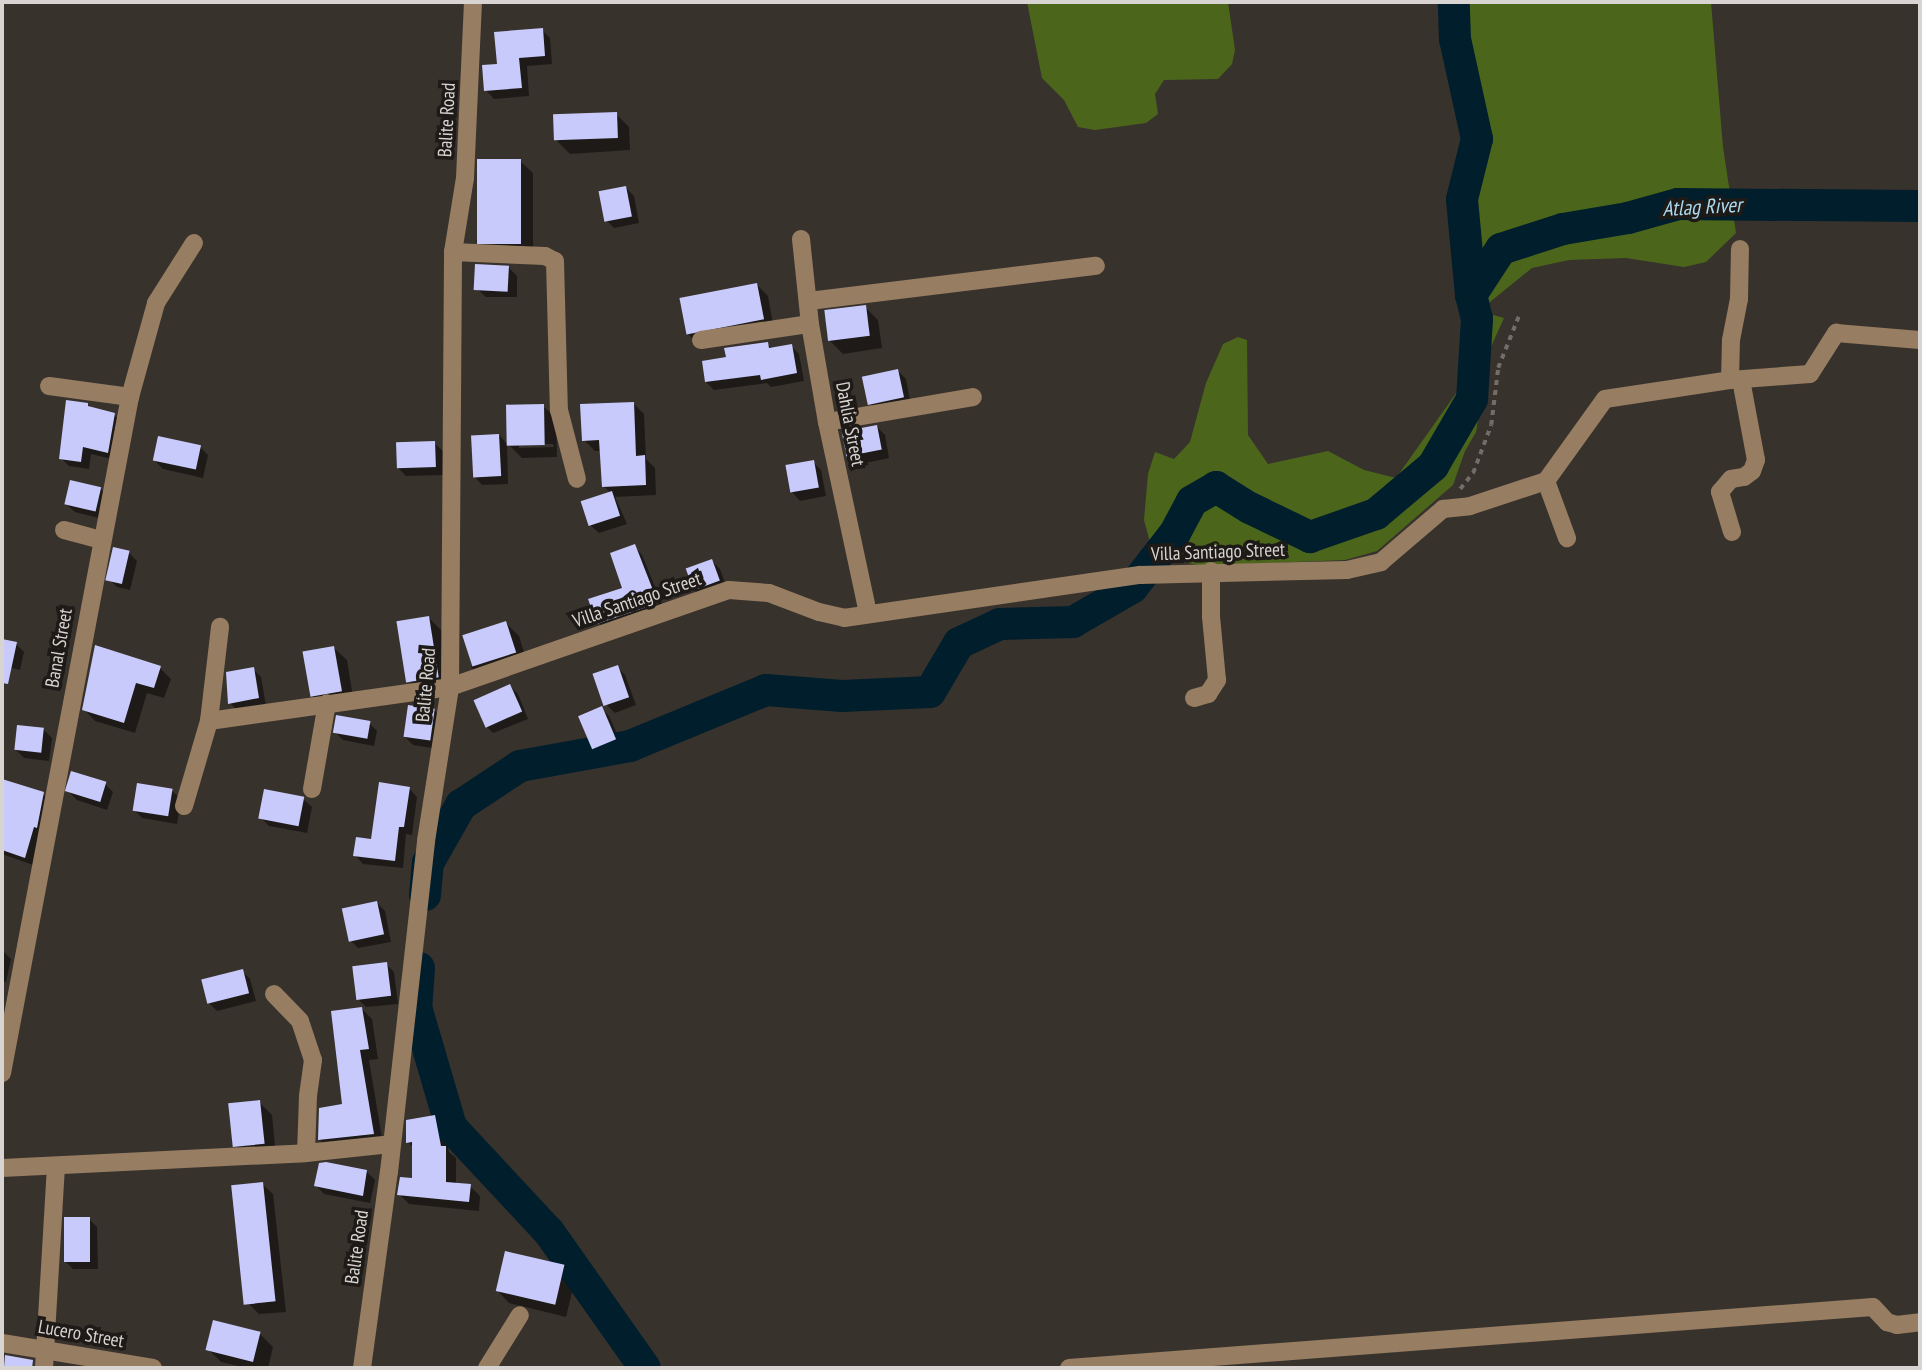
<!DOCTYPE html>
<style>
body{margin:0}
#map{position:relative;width:1922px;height:1370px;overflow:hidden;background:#38322d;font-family:"PT Sans Narrow",sans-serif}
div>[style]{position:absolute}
.green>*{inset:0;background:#4b661b}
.shadow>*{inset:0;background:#0007}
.river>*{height:32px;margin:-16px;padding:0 16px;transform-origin:16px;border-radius:16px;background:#001e2c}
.building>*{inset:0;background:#c8cafc;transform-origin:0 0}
.path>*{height:3.5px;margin-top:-1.75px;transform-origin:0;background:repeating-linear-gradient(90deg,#736d69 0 5px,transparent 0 10px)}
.minor>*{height:18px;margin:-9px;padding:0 9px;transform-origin:9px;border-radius:9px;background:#977d61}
span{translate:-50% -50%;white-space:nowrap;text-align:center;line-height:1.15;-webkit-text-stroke:7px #1d1a18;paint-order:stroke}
.street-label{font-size:19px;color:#d8d4d1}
.water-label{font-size:21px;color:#aad9f0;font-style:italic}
.frame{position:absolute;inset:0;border:4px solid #d8d4d1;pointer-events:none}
</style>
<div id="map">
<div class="green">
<div style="clip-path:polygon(1027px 2px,1228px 2px,1235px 50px,1232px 64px,1218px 79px,1164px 80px,1155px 94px,1158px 114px,1146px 123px,1095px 130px,1078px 127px,1064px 100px,1042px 78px)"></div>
<div style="clip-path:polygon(1449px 2px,1711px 2px,1723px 147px,1736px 233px,1706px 262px,1684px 267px,1626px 258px,1569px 260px,1532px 268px,1485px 306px,1465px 312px,1451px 206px,1464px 143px)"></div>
<div style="clip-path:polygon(1493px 315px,1504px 318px,1490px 349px,1476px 432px,1465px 451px,1453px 485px,1377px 551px,1345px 560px,1224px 565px,1199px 565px,1154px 557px,1144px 520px,1148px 474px,1155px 452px,1174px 459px,1190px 442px,1206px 383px,1223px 344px,1238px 337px,1247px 340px,1248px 435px,1268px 464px,1328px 451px,1364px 470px,1396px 478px,1457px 392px,1461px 336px,1468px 334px,1468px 326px)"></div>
</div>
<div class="shadow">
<div style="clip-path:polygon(542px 30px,550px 38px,552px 64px,527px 66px,529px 96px,494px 99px,486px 90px,499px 66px)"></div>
<div style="clip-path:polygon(616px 114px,629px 127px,630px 150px,570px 154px,557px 141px)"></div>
<div style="clip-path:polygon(520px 161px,533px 173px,533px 255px,488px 254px,476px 241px)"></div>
<div style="clip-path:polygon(626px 188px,634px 196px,639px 223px,614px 228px,606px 220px)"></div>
<div style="clip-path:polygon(509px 268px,517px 276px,517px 297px,486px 297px,477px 289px)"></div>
<div style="clip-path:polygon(757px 285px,768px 296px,774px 330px,698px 344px,687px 333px)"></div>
<div style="clip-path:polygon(865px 307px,878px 320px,882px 348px,843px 354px,830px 341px)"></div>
<div style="clip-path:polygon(767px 344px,773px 349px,791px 346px,799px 354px,804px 381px,771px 387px,767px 383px,714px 390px,706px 382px,728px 359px)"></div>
<div style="clip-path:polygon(898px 371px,906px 379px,911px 405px,878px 411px,869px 403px)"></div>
<div style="clip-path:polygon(633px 403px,644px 414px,646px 459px,655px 468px,656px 495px,615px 497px,627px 524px,599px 533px,590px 525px,611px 493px,603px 486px,602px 451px,595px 451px,584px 440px)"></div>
<div style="clip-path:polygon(87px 404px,92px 409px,114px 415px,123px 423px,116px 460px,91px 454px,89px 469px,69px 466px,61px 458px)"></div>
<div style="clip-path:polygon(evenodd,543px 406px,556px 418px,557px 457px,522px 458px,509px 445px,543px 406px,519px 444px,553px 444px,554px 447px,519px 448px,519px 444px)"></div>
<div style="clip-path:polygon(877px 427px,885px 435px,889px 458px,856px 465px,848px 456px)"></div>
<div style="clip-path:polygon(499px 435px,507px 444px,508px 484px,482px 485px,474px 476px)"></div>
<div style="clip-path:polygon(434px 443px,443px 451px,443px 475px,406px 476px,398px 468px)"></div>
<div style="clip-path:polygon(200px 447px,208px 455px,203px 478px,163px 469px,155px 461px)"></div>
<div style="clip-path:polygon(813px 462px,821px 470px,826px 496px,800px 501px,792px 492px)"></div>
<div style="clip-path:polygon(100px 488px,108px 497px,103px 519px,75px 512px,66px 504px)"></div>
<div style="clip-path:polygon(634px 546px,642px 555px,665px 611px,607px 631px,599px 623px,624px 589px)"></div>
<div style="clip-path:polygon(129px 553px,137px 561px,130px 590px,117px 587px,109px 579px)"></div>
<div style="clip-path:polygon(712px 561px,720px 569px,727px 589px,703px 598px,694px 590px)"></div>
<div style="clip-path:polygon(429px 618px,441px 630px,450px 689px,422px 693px,409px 681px)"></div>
<div style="clip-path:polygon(506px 623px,519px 636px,528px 665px,483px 680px,471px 667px)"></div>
<div style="clip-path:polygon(2px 641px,16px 644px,24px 652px,20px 670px,2px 666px)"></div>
<div style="clip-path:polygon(334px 648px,347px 660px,354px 703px,323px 707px,311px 695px)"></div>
<div style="clip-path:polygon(617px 667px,625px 675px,636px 705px,615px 713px,607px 705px)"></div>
<div style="clip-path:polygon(160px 668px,171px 679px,164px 698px,147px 693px,135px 733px,95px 721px,84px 709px)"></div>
<div style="clip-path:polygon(253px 669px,261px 677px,266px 706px,238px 711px,230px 703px)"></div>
<div style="clip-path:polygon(510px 686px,518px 694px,528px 719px,493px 733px,485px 725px)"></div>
<div style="clip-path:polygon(601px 708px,609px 716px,618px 736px,595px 745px,595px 749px,593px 747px)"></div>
<div style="clip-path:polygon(434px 710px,442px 718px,438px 749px,413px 745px,405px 737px)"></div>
<div style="clip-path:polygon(369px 723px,377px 731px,374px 746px,343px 740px,335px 732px)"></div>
<div style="clip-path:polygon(44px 730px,52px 738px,49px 761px,24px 758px,16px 750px)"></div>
<div style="clip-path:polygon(619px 739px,623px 747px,602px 756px,595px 749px)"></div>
<div style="clip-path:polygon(5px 782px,43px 794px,51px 802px,33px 865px,2px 854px,2px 792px)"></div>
<div style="clip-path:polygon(105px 784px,113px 792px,107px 810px,77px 800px,69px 792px)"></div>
<div style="clip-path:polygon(409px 788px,417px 797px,412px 835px,406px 834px,403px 868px,363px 864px,355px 855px,373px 840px)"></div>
<div style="clip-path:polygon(172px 791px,181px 799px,177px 824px,142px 818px,134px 810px)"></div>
<div style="clip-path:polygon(303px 799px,312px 807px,307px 833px,269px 826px,261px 818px)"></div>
<div style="clip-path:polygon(377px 903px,385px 911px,391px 942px,358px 948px,350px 940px)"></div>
<div style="clip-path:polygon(2px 950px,11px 959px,6px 982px,2px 981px)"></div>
<div style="clip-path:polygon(386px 964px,394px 972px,398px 1004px,366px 1007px,358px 999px)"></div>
<div style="clip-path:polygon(242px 971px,250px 979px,256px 1001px,217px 1011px,209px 1003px)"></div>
<div style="clip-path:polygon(361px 1008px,372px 1019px,378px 1059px,369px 1060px,383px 1144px,330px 1150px,320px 1140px,344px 1106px)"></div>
<div style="clip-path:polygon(259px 1102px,272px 1115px,276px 1156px,248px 1157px,235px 1144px)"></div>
<div style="clip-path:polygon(434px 1117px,444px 1127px,449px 1152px,456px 1158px,456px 1184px,470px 1186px,480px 1196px,479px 1211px,409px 1204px,399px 1194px,413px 1180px,414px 1148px,408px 1142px)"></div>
<div style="clip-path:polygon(367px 1172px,375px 1180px,370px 1203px,324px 1194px,316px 1185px)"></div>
<div style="clip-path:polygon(262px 1184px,273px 1194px,286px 1312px,259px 1314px,248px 1303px)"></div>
<div style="clip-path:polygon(89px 1219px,97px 1227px,98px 1269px,73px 1269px,65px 1261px)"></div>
<div style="clip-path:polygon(563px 1267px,575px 1280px,566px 1317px,509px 1303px,497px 1290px)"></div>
<div style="clip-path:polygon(260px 1334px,273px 1347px,268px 1368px,247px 1368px,221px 1362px,208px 1349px)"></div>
</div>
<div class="river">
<div style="left:1471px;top:295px;width:55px;rotate:-56.9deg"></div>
<div style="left:1501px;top:249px;width:65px;rotate:-17.9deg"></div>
<div style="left:1563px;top:229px;width:66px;rotate:-9.6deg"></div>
<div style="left:1628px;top:218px;width:52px;rotate:-15.6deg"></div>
<div style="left:1678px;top:204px;width:242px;rotate:0.5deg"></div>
<div style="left:425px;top:895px;width:32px;rotate:-85deg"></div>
<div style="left:428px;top:863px;width:67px;rotate:-60.4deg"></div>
<div style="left:461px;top:805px;width:71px;rotate:-33.5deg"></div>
<div style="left:520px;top:766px;width:112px;rotate:-10.3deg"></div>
<div style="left:630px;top:746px;width:147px;rotate:-22.4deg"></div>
<div style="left:766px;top:690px;width:76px;rotate:4.5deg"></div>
<div style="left:842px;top:696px;width:88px;rotate:-2.6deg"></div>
<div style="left:930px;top:692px;width:57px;rotate:-59.4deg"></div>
<div style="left:959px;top:643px;width:45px;rotate:-24.9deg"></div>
<div style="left:1000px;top:624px;width:73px;rotate:-1.6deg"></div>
<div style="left:1073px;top:622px;width:68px;rotate:-30deg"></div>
<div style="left:1132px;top:588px;width:70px;rotate:-52deg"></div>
<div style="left:1175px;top:533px;width:36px;rotate:-62deg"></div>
<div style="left:1192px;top:501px;width:28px;rotate:-30deg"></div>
<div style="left:1216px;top:487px;width:40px;rotate:32deg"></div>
<div style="left:1250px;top:508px;width:67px;rotate:25.8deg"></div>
<div style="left:1310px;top:537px;width:70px;rotate:-19.2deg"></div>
<div style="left:1376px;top:514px;width:75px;rotate:-40.1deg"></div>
<div style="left:1433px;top:466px;width:78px;rotate:-59.8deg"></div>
<div style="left:1472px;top:399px;width:80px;rotate:-86.4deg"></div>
<div style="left:1477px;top:319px;width:25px;rotate:-104deg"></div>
<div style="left:1471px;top:295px;width:96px;rotate:-95.4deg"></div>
<div style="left:1462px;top:199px;width:62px;rotate:-76deg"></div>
<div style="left:1477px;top:139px;width:102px;rotate:-102.4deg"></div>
<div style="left:1455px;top:39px;width:37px;rotate:-92deg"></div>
<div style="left:419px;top:968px;width:39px;rotate:94deg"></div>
<div style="left:416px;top:1007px;width:125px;rotate:73.7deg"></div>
<div style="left:451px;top:1127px;width:144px;rotate:47deg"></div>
<div style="left:549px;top:1232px;width:166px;rotate:54.8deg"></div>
</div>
<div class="building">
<div style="clip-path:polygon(543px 28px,545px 56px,519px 58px,522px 88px,484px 91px,482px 65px,497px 64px,494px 32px)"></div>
<div style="left:617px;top:112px;width:26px;height:64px;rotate:88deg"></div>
<div style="left:521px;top:159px;width:85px;height:44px;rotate:90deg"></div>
<div style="left:626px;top:186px;width:31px;height:28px;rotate:79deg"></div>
<div style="left:475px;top:264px;width:34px;height:26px;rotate:3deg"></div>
<div style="left:757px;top:283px;width:37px;height:79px;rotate:79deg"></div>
<div style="left:866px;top:305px;width:31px;height:42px;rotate:83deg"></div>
<div style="clip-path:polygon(768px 342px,769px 348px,792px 344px,797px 373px,761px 380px,760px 375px,705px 382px,702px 361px,726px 357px,724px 348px)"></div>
<div style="left:898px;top:369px;width:29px;height:37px;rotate:78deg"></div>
<div style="clip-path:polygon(66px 400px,88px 403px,88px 406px,115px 413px,108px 453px,83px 447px,81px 462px,59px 459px)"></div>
<div style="clip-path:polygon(634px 402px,636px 456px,645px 455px,646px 485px,602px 487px,599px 440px,582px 441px,580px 404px)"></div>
<div style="left:544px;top:404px;width:41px;height:38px;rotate:89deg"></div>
<div style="left:877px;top:425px;width:25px;height:36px;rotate:79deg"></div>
<div style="left:499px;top:434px;width:42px;height:28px;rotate:87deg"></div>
<div style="left:158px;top:436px;width:44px;height:25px;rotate:12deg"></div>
<div style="left:435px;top:441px;width:26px;height:39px;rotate:88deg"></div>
<div style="left:814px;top:460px;width:28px;height:29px;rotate:80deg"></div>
<div style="left:70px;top:480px;width:32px;height:25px;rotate:13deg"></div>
<div style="left:612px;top:491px;width:26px;height:33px;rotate:72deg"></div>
<div style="clip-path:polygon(635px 544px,658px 603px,597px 624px,588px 599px,622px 588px,610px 553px)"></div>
<div style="left:113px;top:547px;width:17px;height:34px;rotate:13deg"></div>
<div style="left:712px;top:559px;width:23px;height:28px;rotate:70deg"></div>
<div style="left:429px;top:616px;width:62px;height:33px;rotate:81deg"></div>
<div style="left:506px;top:621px;width:33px;height:46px;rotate:72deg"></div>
<div style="clip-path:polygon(2px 639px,17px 642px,8px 684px,2px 683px)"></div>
<div style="clip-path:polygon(95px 645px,161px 666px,154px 688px,136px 683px,124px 723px,82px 710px)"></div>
<div style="left:334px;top:646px;width:46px;height:32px;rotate:80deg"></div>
<div style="left:618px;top:665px;width:34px;height:27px;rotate:71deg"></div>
<div style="clip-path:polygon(254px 667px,259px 698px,228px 704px,226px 672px)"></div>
<div style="left:510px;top:684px;width:30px;height:40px;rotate:66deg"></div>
<div style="left:408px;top:705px;width:27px;height:32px;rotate:8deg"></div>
<div style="left:602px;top:706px;width:36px;height:26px;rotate:67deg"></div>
<div style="left:336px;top:715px;width:35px;height:18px;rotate:10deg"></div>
<div style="left:17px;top:725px;width:27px;height:25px;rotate:6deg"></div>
<div style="left:71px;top:771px;width:37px;height:21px;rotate:17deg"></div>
<div style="clip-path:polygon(2px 779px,44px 792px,37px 828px,34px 827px,25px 858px,2px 850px)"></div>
<div style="clip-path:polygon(379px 782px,410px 787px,404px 827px,399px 827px,395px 861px,353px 856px,356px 837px,371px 839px)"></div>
<div style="left:137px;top:783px;width:36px;height:28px;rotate:9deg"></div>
<div style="left:264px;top:789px;width:41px;height:30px;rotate:11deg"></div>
<div style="left:377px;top:901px;width:34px;height:36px;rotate:78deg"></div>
<div style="left:387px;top:962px;width:34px;height:35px;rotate:83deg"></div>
<div style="left:243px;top:969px;width:25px;height:43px;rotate:76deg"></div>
<div style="clip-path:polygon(362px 1007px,369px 1049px,360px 1050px,374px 1134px,318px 1140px,319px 1108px,342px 1104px,331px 1011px)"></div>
<div style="left:260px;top:1100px;width:44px;height:32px;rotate:84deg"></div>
<div style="clip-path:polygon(435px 1115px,441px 1146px,446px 1146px,446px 1182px,471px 1184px,469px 1202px,397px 1195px,400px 1177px,412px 1178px,412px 1142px,406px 1143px,406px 1120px)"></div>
<div style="clip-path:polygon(326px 1162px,367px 1170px,363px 1196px,314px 1186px,319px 1163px)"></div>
<div style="left:263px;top:1182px;width:120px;height:32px;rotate:84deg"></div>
<div style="left:64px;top:1217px;width:26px;height:45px"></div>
<div style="left:505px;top:1251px;width:61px;height:41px;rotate:13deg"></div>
<div style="left:213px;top:1320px;width:49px;height:31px;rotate:14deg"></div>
<div style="clip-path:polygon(5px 1355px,33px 1360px,32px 1368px,4px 1368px)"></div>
</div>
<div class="path">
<div style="left:1460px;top:489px;width:21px;rotate:-51deg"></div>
<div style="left:1473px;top:473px;width:51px;rotate:-69.4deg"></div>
<div style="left:1491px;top:425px;width:57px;rotate:-83deg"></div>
<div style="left:1498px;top:368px;width:59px;rotate:-68.2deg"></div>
</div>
<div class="minor">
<div style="left:801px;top:239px;width:85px;rotate:84deg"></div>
<div style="left:810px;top:324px;width:99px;rotate:80.2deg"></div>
<div style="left:827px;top:422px;width:196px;rotate:77.9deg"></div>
<div style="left:453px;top:252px;width:92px;rotate:2.5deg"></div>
<div style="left:545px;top:256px;width:11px;rotate:27deg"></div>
<div style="left:555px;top:261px;width:149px;rotate:88.5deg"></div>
<div style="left:559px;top:410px;width:71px;rotate:75.4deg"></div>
<div style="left:809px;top:301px;width:289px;rotate:-7deg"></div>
<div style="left:701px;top:340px;width:110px;rotate:-8.4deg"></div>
<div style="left:1730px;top:380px;width:40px;rotate:-88.6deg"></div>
<div style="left:1731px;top:340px;width:42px;rotate:-79deg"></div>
<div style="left:1739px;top:299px;width:50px;rotate:-88.9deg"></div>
<div style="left:49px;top:386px;width:82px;rotate:7.7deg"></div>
<div style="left:827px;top:422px;width:148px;rotate:-9.7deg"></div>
<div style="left:1546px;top:481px;width:61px;rotate:69.8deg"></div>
<div style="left:64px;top:530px;width:39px;rotate:15deg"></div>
<div style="left:1732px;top:532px;width:42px;rotate:-106.7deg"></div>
<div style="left:1720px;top:492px;width:17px;rotate:-50deg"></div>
<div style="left:1731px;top:479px;width:13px;rotate:-9deg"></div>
<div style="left:1744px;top:477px;width:10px;rotate:-37deg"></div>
<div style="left:1752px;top:471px;width:12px;rotate:-70deg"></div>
<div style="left:1756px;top:460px;width:81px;rotate:-100.6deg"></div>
<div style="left:1194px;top:698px;width:15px;rotate:-16deg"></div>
<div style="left:1208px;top:694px;width:17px;rotate:-57deg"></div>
<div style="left:1217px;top:680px;width:63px;rotate:-95.4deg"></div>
<div style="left:1211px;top:617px;width:46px;rotate:-90deg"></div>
<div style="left:209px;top:721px;width:243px;rotate:-8deg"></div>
<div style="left:450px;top:687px;width:295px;rotate:-19.2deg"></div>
<div style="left:729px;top:590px;width:40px;rotate:4.3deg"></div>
<div style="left:769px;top:593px;width:53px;rotate:20.8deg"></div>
<div style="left:819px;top:612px;width:26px;rotate:13deg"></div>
<div style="left:844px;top:618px;width:299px;rotate:-8.3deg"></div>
<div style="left:1140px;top:575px;width:207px;rotate:-1.4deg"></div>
<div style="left:1347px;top:570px;width:35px;rotate:-13deg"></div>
<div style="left:1381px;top:562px;width:82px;rotate:-40.5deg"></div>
<div style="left:1443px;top:509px;width:27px;rotate:-6deg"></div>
<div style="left:1470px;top:506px;width:80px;rotate:-18.2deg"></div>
<div style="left:1546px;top:481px;width:101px;rotate:-54.3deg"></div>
<div style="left:1605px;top:399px;width:126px;rotate:-8.6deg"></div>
<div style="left:1730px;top:380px;width:80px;rotate:-4.3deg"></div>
<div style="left:1810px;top:374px;width:49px;rotate:-57.6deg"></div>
<div style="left:1836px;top:333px;width:84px;rotate:4.8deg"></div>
<div style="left:312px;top:789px;width:87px;rotate:-80.1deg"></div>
<div style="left:184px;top:806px;width:89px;rotate:-73.6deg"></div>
<div style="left:209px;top:721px;width:95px;rotate:-83.3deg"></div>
<div style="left:274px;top:994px;width:37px;rotate:46deg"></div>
<div style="left:300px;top:1021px;width:41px;rotate:71.6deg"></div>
<div style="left:313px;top:1060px;width:36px;rotate:98deg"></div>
<div style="left:308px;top:1096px;width:57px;rotate:92deg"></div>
<div style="left:2px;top:1073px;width:688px;rotate:-79.28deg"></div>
<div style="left:130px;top:397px;width:98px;rotate:-74.5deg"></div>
<div style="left:156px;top:303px;width:71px;rotate:-57.7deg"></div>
<div style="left:2px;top:1168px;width:304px;rotate:-2.8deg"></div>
<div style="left:306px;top:1153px;width:85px;rotate:-6deg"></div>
<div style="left:2px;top:1343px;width:153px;rotate:9.4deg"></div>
<div style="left:44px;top:1368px;width:201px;rotate:-86.6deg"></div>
<div style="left:362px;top:1368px;width:198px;rotate:-82.2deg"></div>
<div style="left:389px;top:1172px;width:333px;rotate:-83.6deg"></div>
<div style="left:426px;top:841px;width:156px;rotate:-81.1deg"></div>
<div style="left:450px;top:687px;width:435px;rotate:-89.6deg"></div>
<div style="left:453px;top:252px;width:75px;rotate:-80.8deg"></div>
<div style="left:465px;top:178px;width:176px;rotate:-87.4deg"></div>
<div style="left:487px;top:1368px;width:62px;rotate:-58.1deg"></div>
<div style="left:1069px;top:1368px;width:806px;rotate:-4.34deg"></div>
<div style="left:1873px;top:1307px;width:21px;rotate:47deg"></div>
<div style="left:1887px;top:1322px;width:10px;rotate:17deg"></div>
<div style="left:1897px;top:1325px;width:23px;rotate:-7deg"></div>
</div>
<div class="street-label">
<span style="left:447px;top:120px;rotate:-87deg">Balite Road</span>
<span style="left:850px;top:424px;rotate:79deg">Dahlia Street</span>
<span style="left:1218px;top:552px;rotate:-2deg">Villa Santiago Street</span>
<span style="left:637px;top:600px;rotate:-19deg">Villa Santiago Street</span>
<span style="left:59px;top:648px;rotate:-80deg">Banal Street</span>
<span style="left:426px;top:685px;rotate:-85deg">Balite Road</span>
<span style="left:357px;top:1247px;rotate:-82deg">Balite Road</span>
<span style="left:81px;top:1334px;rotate:10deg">Lucero Street</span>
</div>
<div class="water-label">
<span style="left:1702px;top:207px;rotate:-3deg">Atlag River</span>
</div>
<div class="frame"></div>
</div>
